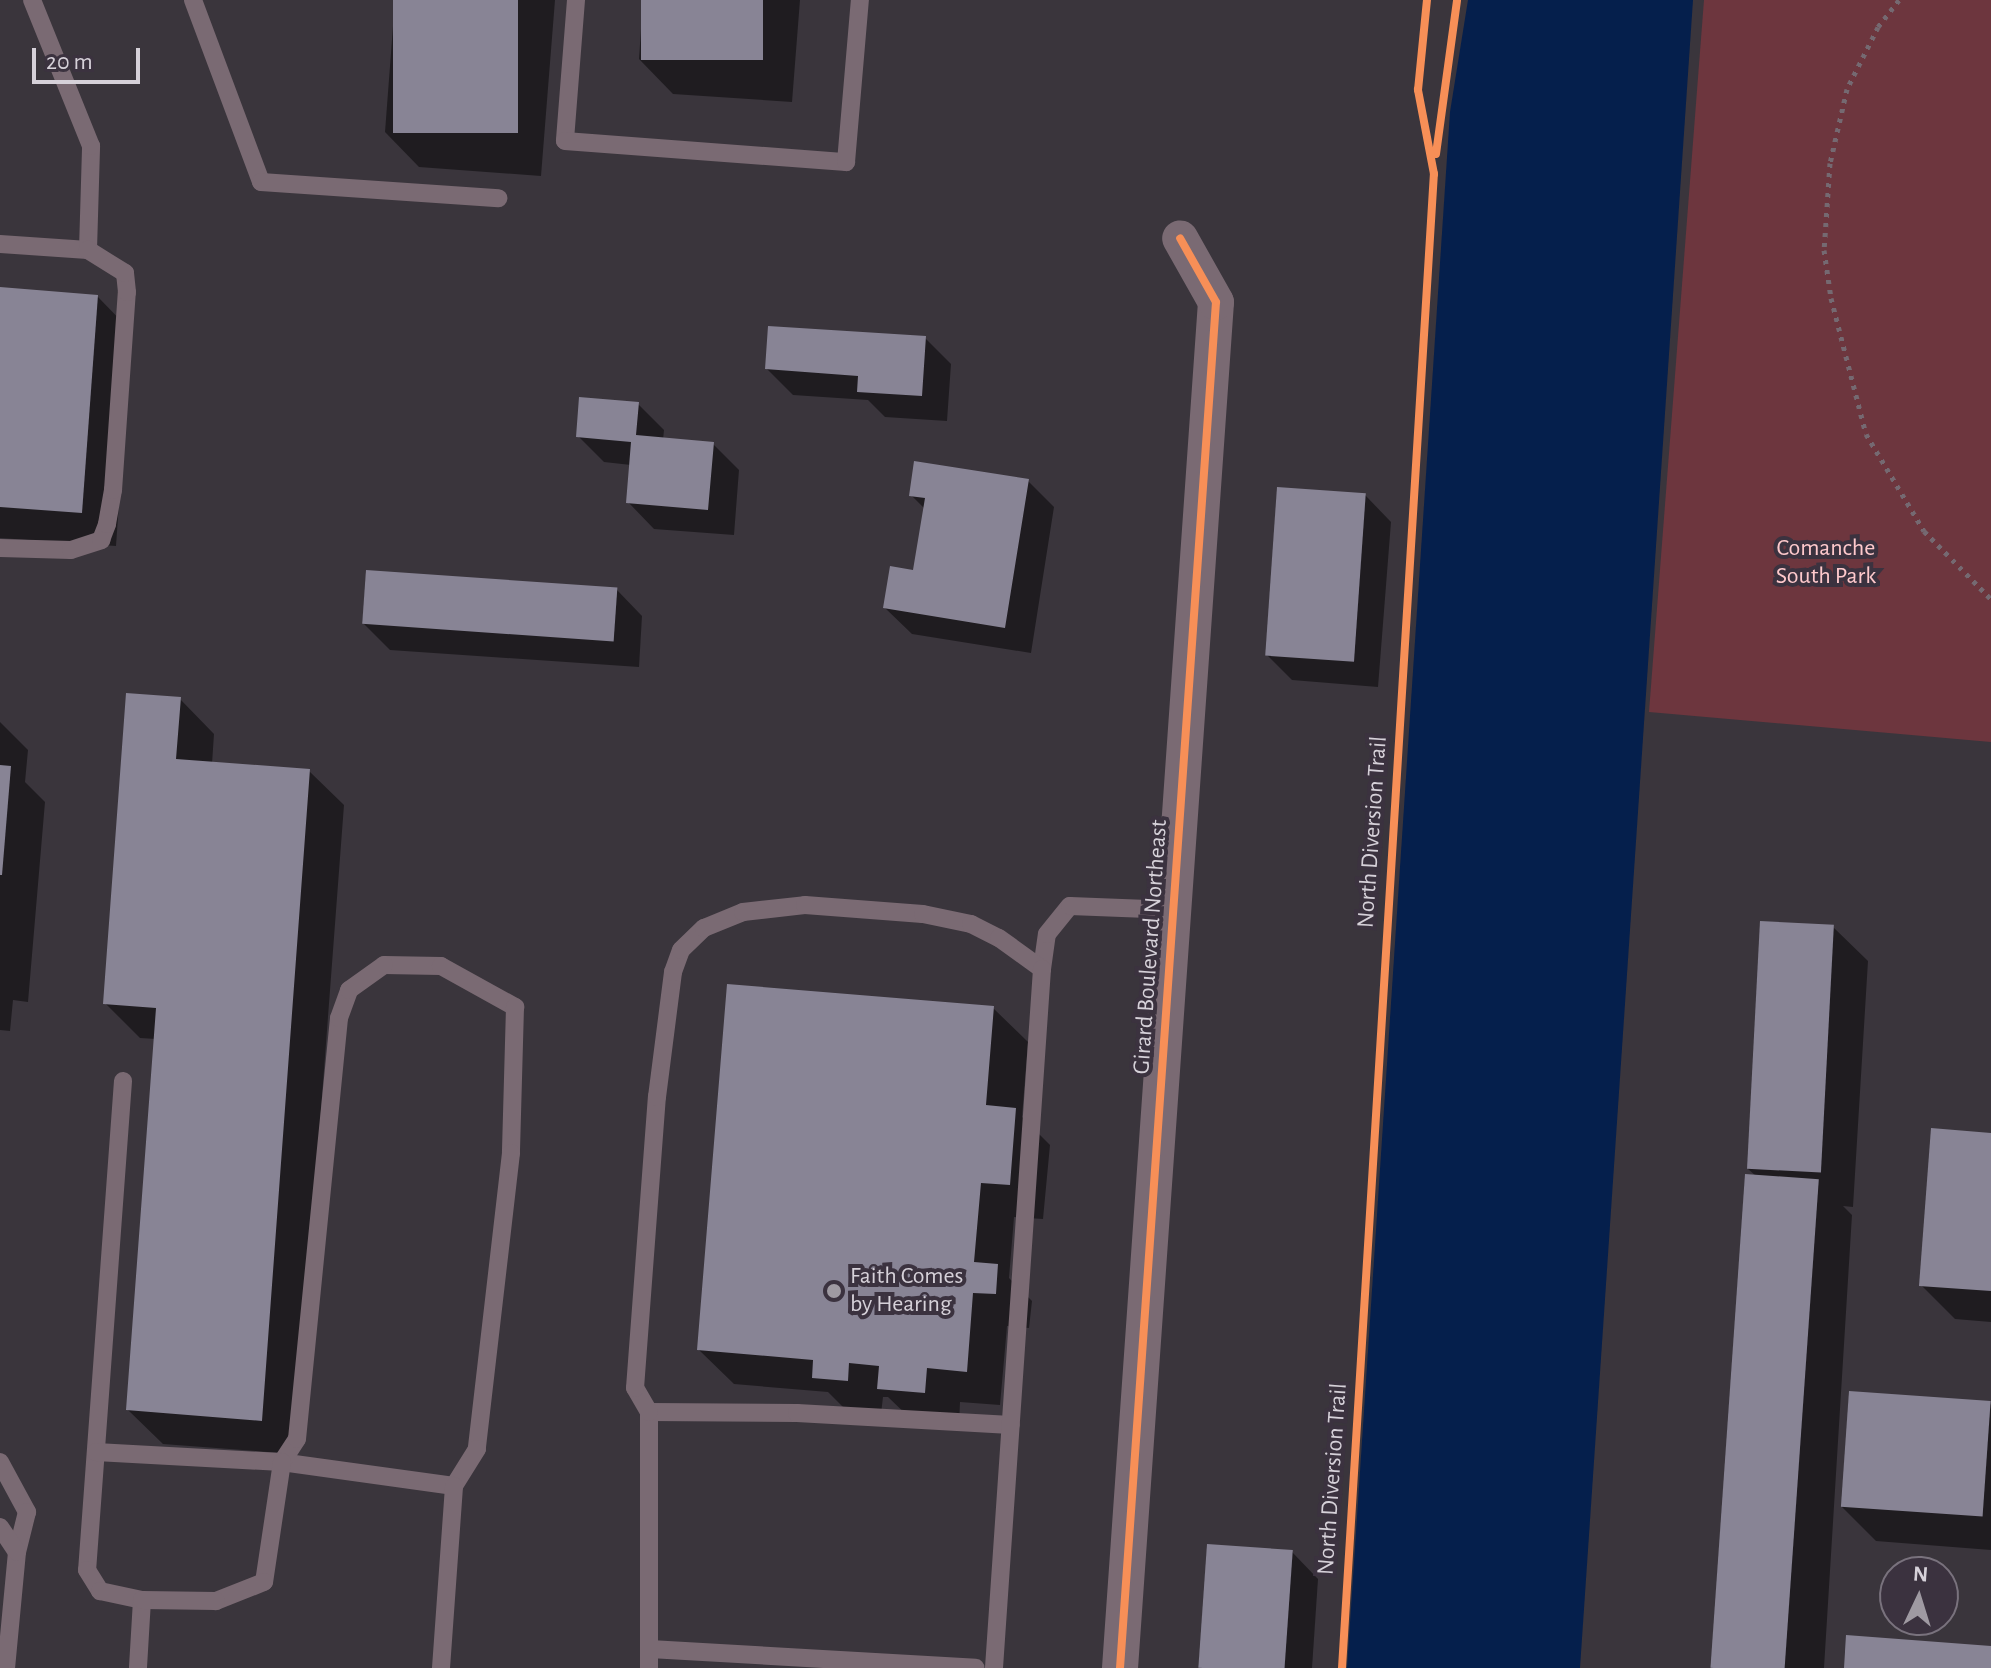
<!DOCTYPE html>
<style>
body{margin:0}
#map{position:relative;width:1991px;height:1668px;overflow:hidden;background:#3a353c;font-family:"Alegreya Sans",sans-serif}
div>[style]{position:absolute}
.green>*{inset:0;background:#6d363e}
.water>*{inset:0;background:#051f4c}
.shadow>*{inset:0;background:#0007}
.building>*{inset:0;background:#888495;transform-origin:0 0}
.path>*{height:5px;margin-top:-2.5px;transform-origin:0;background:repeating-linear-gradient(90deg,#756971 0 4px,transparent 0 10px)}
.lane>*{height:18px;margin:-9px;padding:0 9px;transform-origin:9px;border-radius:9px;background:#7a6a73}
.street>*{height:36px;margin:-18px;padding:0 18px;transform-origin:18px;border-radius:18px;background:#7a6a73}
.cycleway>*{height:8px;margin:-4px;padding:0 4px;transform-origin:4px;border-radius:4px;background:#f78f57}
.dots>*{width:22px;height:22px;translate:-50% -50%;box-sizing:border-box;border:4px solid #3b323f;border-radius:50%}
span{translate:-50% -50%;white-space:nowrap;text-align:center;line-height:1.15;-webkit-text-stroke:8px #3b323f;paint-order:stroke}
.park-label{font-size:24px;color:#fec9cc}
.street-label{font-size:24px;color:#d6d1d9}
.poi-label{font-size:24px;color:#d6d1d9}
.left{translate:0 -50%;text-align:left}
.north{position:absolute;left:1879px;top:1556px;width:80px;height:80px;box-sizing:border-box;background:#3b323f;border:2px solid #79727d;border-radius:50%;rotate:4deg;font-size:22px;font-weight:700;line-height:32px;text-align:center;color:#d6d1d9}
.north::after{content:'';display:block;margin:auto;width:28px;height:36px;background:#9f9aa2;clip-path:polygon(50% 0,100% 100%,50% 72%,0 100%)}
.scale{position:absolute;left:32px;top:48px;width:108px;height:36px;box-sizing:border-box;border:4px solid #d6d1d9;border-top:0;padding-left:10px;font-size:24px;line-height:28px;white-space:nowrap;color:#d6d1d9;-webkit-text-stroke:6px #3b323f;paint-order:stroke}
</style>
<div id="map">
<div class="green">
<div style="clip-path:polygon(1704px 0,1991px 0,1991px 742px,1649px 712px)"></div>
</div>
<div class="water">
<div style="clip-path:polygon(1468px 0,1693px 0,1580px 1668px,1347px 1668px,1450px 112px)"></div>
</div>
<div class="shadow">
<div style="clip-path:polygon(395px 0,555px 0,541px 176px,419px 167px,385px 132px)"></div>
<div style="clip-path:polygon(643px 0,800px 0,792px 102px,673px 94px,639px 59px)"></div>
<div style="clip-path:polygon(0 289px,97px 296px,131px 331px,116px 546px,0 538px)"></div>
<div style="clip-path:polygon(925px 338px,951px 364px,947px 421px,885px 417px,868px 400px,793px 395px,767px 369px)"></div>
<div style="clip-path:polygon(638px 404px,664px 430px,663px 440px,713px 444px,739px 470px,734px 535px,654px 529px,628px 502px,631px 465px,604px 462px,578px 436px)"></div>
<div style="clip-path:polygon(1028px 481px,1054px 507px,1031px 653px,912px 634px,885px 608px,915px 572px,925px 509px,911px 495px)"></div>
<div style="clip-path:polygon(1365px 495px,1391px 522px,1378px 687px,1292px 680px,1266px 654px)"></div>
<div style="clip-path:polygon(616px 589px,642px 616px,639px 667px,390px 650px,364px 624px)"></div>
<div style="clip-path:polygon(180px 699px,214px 734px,212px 764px,309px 771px,344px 805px,295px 1454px,163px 1444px,128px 1410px,156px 1039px,140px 1038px,105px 1003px)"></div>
<div style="clip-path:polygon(0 722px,28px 750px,25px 782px,45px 802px,28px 1002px,13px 1000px,10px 1031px,0 1030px)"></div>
<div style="clip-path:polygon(1833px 927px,1868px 961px,1853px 1207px,1843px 1206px,1852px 1215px,1824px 1668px,1716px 1668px,1756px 1176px,1748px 1169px)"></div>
<div style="clip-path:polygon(993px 1008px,1028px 1042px,1022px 1117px,1050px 1145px,1043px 1219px,1014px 1217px,1009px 1278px,1032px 1301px,1029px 1328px,1007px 1326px,1000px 1405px,960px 1402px,959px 1426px,914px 1422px,888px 1397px,883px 1397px,881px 1414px,848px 1412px,828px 1392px,734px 1384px,699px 1350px)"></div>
<div style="clip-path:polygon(1991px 1135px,1991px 1322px,1955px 1319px,1921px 1285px)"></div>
<div style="clip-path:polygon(1991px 1404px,1991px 1550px,1876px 1541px,1842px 1507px)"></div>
<div style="clip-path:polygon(1292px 1552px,1318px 1579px,1312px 1668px,1200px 1668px)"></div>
</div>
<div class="building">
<div style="left:393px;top:0;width:125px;height:133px"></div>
<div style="left:641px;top:0;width:122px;height:60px"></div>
<div style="clip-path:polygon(0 287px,98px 295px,82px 513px,0 507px)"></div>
<div style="clip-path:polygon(768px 326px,926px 336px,922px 396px,857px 392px,858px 376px,765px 369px)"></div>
<div style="clip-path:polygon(579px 397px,639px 402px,636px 435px,714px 442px,708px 510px,626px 503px,631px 442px,576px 437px)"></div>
<div style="clip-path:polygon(914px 461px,1029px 479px,1005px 628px,883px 608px,890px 566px,913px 570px,925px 498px,909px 496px)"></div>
<div style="left:1277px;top:487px;width:89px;height:169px;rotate:4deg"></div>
<div style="left:366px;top:570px;width:252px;height:54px;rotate:4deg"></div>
<div style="clip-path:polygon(126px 693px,181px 697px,176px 759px,310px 769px,262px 1421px,126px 1410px,156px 1008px,103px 1004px)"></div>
<div style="clip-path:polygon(0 765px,11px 766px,2px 875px,0 875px)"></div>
<div style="left:1760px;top:921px;width:74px;height:248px;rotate:3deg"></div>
<div style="clip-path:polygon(727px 984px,994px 1006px,986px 1105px,1016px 1108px,1010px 1185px,981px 1183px,974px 1262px,998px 1264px,996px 1294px,973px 1293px,967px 1372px,927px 1368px,925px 1393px,877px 1389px,879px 1366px,849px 1363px,848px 1381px,812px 1378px,813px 1360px,697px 1350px)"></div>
<div style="clip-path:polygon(1931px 1128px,1991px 1133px,1991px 1291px,1919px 1286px)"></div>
<div style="left:1745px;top:1174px;width:74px;height:495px;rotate:4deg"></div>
<div style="left:1849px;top:1391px;width:142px;height:116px;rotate:4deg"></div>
<div style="left:1207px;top:1544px;width:86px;height:124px;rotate:4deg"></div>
<div style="clip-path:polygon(1846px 1635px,1991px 1646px,1991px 1668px,1844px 1668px)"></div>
</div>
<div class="path">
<div style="left:1899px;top:0;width:34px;rotate:128deg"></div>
<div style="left:1878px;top:27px;width:69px;rotate:116.6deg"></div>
<div style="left:1847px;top:89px;width:76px;rotate:102.9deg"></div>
<div style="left:1830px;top:163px;width:87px;rotate:93.9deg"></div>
<div style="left:1824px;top:250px;width:49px;rotate:81.7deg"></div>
<div style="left:1831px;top:298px;width:140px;rotate:75.6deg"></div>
<div style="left:1866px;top:434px;width:113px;rotate:59.1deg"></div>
<div style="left:1924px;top:531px;width:95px;rotate:45.4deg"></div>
</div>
<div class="lane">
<div style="left:193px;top:0;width:194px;rotate:69.5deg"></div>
<div style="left:261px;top:182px;width:238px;rotate:3.9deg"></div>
<div style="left:576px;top:0;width:141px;rotate:94.5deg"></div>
<div style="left:565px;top:141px;width:282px;rotate:4.3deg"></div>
<div style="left:846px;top:162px;width:163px;rotate:-85.1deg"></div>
<div style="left:0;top:244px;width:88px;rotate:3.9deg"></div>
<div style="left:88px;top:250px;width:104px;rotate:-88.3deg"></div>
<div style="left:91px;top:146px;width:157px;rotate:-112deg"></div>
<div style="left:0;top:548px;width:71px;rotate:1.6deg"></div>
<div style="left:71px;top:550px;width:32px;rotate:-18deg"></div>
<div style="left:101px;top:540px;width:17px;rotate:-69deg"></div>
<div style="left:107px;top:524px;width:35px;rotate:-80deg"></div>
<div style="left:113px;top:490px;width:198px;rotate:-86deg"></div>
<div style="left:127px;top:292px;width:19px;rotate:-96deg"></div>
<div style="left:125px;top:273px;width:44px;rotate:-148.1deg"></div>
<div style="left:384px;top:965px;width:57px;rotate:1deg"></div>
<div style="left:441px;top:966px;width:85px;rotate:29deg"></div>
<div style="left:515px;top:1007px;width:146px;rotate:91.6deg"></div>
<div style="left:511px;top:1153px;width:298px;rotate:96.6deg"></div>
<div style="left:477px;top:1449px;width:44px;rotate:121.9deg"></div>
<div style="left:454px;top:1486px;width:174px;rotate:-172.1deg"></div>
<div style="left:282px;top:1462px;width:27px;rotate:-57deg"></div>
<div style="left:297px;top:1439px;width:423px;rotate:-84.3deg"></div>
<div style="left:339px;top:1018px;width:30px;rotate:-70deg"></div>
<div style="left:349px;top:990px;width:43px;rotate:-35.5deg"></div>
<div style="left:1042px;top:969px;width:35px;rotate:-82deg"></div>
<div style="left:1047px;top:934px;width:36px;rotate:-51deg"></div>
<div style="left:1070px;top:906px;width:104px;rotate:2.2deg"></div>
<div style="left:123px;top:1081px;width:490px;rotate:94.2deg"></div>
<div style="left:87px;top:1570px;width:25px;rotate:58deg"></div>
<div style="left:100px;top:1591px;width:43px;rotate:12.1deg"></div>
<div style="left:142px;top:1600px;width:68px;rotate:93.4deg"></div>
<div style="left:649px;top:1412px;width:148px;rotate:0.4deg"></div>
<div style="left:797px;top:1413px;width:214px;rotate:3.2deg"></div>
<div style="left:96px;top:1452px;width:186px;rotate:3.1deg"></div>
<div style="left:282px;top:1462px;width:121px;rotate:98.5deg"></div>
<div style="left:264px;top:1582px;width:52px;rotate:158.4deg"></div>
<div style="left:216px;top:1601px;width:74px;rotate:-179.2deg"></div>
<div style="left:0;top:1462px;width:57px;rotate:61.6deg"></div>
<div style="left:27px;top:1512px;width:41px;rotate:104deg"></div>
<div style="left:17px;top:1552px;width:117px;rotate:95.4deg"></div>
<div style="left:0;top:1527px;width:30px;rotate:56deg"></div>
<div style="left:650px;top:1649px;width:326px;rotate:3.3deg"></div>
<div style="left:441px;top:1668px;width:182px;rotate:-85.9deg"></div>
<div style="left:649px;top:1668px;width:256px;rotate:-90deg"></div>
<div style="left:649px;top:1412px;width:28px;rotate:-120deg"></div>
<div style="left:635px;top:1388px;width:292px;rotate:-85.7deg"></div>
<div style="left:657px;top:1097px;width:126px;rotate:-82.7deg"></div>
<div style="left:673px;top:972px;width:23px;rotate:-70deg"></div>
<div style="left:681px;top:950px;width:32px;rotate:-44deg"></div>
<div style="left:704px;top:928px;width:42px;rotate:-22.3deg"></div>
<div style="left:743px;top:912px;width:62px;rotate:-6.4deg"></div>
<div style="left:805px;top:905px;width:118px;rotate:4.4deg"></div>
<div style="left:923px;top:914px;width:49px;rotate:11.8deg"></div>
<div style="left:971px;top:924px;width:31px;rotate:27deg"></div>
<div style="left:999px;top:938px;width:53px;rotate:35.8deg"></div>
<div style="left:1042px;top:969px;width:701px;rotate:93.93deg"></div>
</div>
<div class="street">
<div style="left:1120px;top:1668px;width:1369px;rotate:-85.98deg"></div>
<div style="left:1216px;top:302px;width:73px;rotate:-119.4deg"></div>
</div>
<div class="cycleway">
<div style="left:1436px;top:154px;width:155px;rotate:-82.2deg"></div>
<div style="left:1120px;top:1668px;width:1369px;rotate:-85.98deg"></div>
<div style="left:1216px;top:302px;width:73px;rotate:-119.4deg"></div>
<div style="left:1342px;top:1668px;width:1497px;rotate:-86.48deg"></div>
<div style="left:1434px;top:174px;width:86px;rotate:-100.8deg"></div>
<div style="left:1418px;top:90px;width:90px;rotate:-84.3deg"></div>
</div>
<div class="dots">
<div style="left:834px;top:1291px;background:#9f9aa2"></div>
</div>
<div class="park-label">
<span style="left:1826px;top:563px">Comanche<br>South Park</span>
</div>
<div class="street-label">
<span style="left:1373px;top:832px;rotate:-86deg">North Diversion Trail</span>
<span style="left:1151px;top:947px;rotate:-86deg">Girard Boulevard Northeast</span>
<span style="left:1333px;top:1479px;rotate:-86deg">North Diversion Trail</span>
</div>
<div class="poi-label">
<span class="left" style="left:850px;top:1291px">Faith Comes<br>by Hearing</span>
</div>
<div class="north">N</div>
<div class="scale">20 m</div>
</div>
